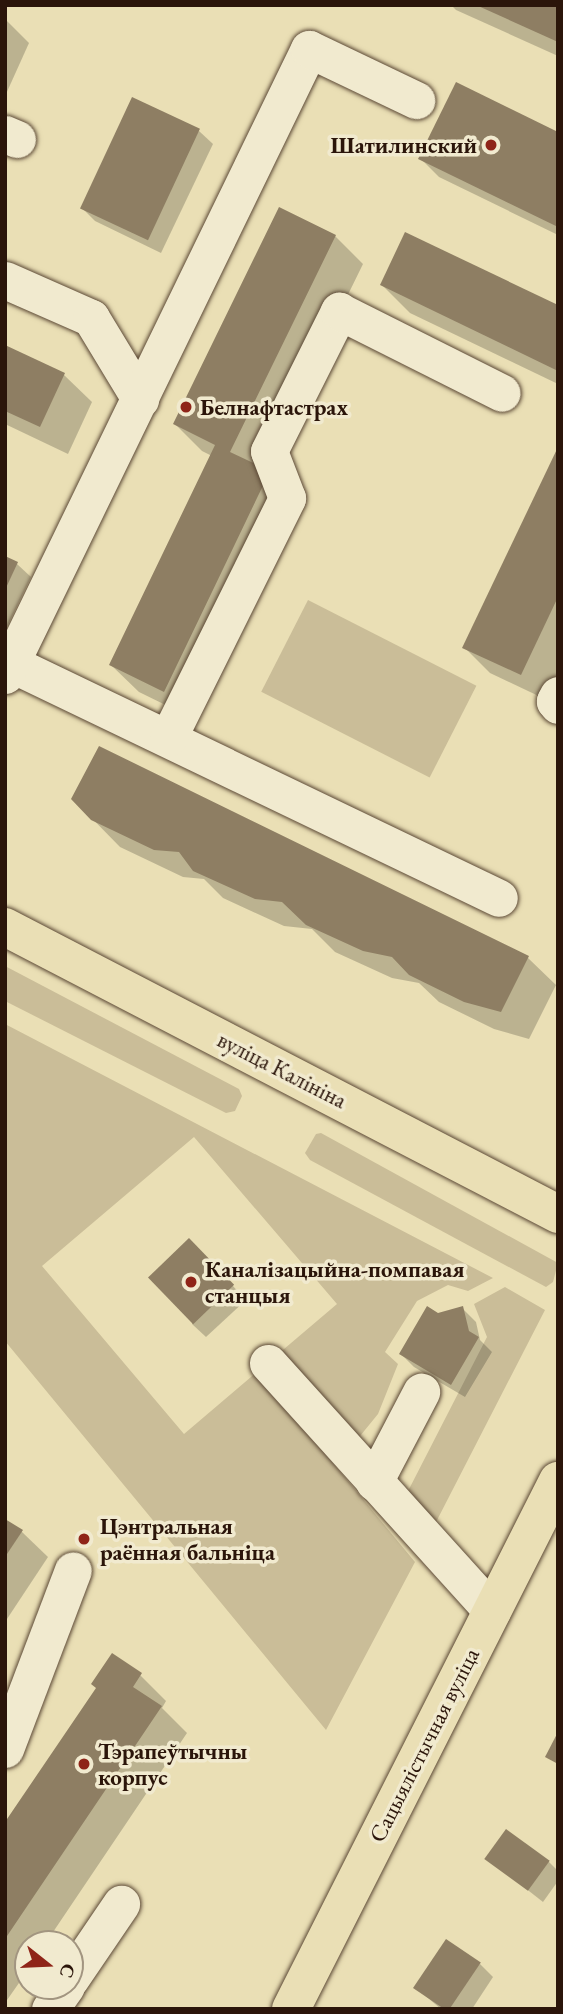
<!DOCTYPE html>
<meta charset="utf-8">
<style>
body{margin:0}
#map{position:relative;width:563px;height:2014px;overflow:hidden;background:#eadfb5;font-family:"EB Garamond",serif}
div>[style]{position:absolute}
.green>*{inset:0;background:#cabd98;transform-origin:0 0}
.shadow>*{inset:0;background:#0003}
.building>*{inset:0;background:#8e7e63;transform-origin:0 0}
.roads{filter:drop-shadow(0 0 2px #5b4835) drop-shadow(0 0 2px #5b4835)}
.minor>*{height:37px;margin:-18.5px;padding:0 18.5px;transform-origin:18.5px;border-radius:18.5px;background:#f1eacf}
.major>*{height:38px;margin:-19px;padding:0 19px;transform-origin:19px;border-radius:19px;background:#eadfb5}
.dots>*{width:19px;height:19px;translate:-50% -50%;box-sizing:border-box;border:4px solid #f1eacf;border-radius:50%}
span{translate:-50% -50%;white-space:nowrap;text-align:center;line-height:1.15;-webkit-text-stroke:7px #f1eacf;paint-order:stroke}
.poi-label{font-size:23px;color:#2b150a;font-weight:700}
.right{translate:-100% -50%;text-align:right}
.left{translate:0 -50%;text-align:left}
.street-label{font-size:23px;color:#2b150a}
.frame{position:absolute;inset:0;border:7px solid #2b150a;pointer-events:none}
.north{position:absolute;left:14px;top:1930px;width:70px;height:70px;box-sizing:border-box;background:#f1eacf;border:2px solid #a29580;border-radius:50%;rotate:108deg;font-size:19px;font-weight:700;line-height:28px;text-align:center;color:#2b150a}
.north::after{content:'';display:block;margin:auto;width:24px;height:32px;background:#8f2418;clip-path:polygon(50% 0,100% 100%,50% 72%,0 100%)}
</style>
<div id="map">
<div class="green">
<div style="left:308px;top:600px;width:189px;height:103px;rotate:27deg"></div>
<div style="clip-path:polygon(5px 966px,239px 1089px,242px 1096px,235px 1111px,226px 1113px,5px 1001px)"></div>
<div style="clip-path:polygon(evenodd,5px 1024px,493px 1278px,468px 1291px,448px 1285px,417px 1301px,385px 1352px,398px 1364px,378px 1414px,356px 1441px,318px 1445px,415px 1562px,326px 1730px,5px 1341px,5px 1024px,194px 1137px,337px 1304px,184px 1434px,42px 1266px,194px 1137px)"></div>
<div style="clip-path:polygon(321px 1133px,558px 1263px,553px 1282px,546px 1287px,310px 1160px,305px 1153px,316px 1134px)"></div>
<div style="clip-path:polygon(505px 1287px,545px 1310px,434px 1526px,406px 1495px,487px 1337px,474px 1304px)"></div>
</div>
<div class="shadow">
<div style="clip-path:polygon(451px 5px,558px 5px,558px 56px,456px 10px)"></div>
<div style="clip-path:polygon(5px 19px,29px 43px,6px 94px,5px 94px)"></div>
<div style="clip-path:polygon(199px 131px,213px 144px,161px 253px,95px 221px,81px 207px)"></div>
<div style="clip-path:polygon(558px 134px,558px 235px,439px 177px,420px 158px)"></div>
<div style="clip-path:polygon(335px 236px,363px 264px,262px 470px,297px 500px,192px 718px,139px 692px,111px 665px,212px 456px,202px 451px,175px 424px)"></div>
<div style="clip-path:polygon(382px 285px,558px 307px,558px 384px,410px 313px)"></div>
<div style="clip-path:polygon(5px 347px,64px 375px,92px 402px,68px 454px,5px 424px)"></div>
<div style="clip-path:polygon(558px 451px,558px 677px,547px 700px,490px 673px,464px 647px)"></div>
<div style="clip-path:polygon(5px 558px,17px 564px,31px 577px,5px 631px)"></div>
<div style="clip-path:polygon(73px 799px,528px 958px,556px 985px,529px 1039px,494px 1029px,439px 1002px,419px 983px,392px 978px,335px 952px,312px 929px,284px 926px,223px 898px,204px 879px,183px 877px,120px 847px)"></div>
<div style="clip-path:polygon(203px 1254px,246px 1300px,206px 1337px,192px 1324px)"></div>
<div style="clip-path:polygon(462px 1308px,476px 1322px,480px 1340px,492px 1352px,465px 1397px,414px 1367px,401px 1354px,438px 1314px)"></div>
<div style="clip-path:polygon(5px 1521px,22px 1532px,48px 1557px,5px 1622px)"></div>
<div style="clip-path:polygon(140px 1675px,166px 1701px,162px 1708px,187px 1733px,45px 1944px,28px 1944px,28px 1970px,5px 2003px,5px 1826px)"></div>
<div style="clip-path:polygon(487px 1858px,549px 1862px,558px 1871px,558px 1881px,543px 1902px)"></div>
<div style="clip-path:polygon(480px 1964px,493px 1977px,472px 2009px,441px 2009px,416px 1988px)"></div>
</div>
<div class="building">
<div style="clip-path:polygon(476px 5px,558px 5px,558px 42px)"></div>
<div style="clip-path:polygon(456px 82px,558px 132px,558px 227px,418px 159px)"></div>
<div style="left:132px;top:97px;width:75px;height:123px;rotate:25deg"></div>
<div style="clip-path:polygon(279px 207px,336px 235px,230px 452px,270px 471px,164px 692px,109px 665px,215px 445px,173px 424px)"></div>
<div style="clip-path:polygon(405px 232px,558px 305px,558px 371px,380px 285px)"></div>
<div style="clip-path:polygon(5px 345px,65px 373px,40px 427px,5px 411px)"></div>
<div style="clip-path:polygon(558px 447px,558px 597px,521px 675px,462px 648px)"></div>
<div style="clip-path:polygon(5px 556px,18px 562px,5px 590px)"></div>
<div style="clip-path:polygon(99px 746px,529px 956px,501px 1012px,464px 1002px,409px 975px,392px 957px,363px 951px,306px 925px,282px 902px,255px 899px,193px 871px,179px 852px,154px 850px,91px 820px,71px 799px)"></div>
<div style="left:189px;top:1238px;width:65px;height:57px;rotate:46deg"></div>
<div style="clip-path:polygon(427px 1306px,438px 1313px,463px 1306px,469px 1331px,479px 1337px,451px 1385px,399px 1354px)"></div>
<div style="clip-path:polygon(5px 1519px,23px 1530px,5px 1557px)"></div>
<div style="clip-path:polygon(112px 1653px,142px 1673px,133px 1687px,162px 1706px,5px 1939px,5px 1822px,96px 1688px,91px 1684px)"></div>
<div style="clip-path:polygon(558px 1732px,558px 1764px,545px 1757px)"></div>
<div style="left:506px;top:1829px;width:54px;height:37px;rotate:36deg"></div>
<div style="left:446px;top:1939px;width:42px;height:59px;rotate:34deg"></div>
</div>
<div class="roads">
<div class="minor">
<div style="left:5px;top:134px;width:13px;rotate:23deg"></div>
<div style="left:5px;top:280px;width:94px;rotate:23.8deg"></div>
<div style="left:91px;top:318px;width:95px;rotate:58.8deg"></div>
<div style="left:12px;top:664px;width:540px;rotate:25.66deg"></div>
<div style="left:5px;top:675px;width:696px;rotate:-64.1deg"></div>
<div style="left:309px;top:49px;width:119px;rotate:25.5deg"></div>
<div style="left:558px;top:695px;width:7px;rotate:117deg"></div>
<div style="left:555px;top:701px;width:5px;rotate:53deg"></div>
<div style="left:168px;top:738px;width:268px;rotate:-63.6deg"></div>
<div style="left:287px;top:498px;width:50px;rotate:-111deg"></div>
<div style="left:269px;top:451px;width:157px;rotate:-63.4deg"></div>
<div style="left:339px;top:311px;width:182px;rotate:26.7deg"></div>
<div style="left:268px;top:1363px;width:334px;rotate:47.9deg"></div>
<div style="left:374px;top:1482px;width:102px;rotate:-62.4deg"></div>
<div style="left:5px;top:1749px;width:191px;rotate:-69.2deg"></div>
<div style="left:70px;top:1979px;width:91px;rotate:-55.8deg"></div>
<div style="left:50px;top:2009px;width:28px;rotate:-55deg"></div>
</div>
<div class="major">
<div style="left:5px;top:927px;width:623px;rotate:27.43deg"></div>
<div style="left:291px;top:2009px;width:592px;rotate:-63.18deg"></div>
</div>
</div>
<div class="dots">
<div style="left:491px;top:145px;background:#8f2418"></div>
<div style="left:186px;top:407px;background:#8f2418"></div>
<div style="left:191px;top:1282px;background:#8f2418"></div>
<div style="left:84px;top:1539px;background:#8f2418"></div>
<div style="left:84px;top:1764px;background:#8f2418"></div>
</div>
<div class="poi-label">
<span class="right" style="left:477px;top:145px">Шатилинский</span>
<span class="left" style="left:200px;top:407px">Белнафтастрах</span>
<span class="left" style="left:205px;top:1282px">Каналізацыйна-помпавая<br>станцыя</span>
<span class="left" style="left:100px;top:1539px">Цэнтральная<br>раённая бальніца</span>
<span class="left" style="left:98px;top:1764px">Тэрапеўтычны<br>корпус</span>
</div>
<div class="street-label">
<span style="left:282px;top:1070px;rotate:27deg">вуліца Калініна</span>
<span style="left:424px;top:1745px;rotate:-63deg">Сацыялістычная вуліца</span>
</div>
<div class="frame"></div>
<div class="north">С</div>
</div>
